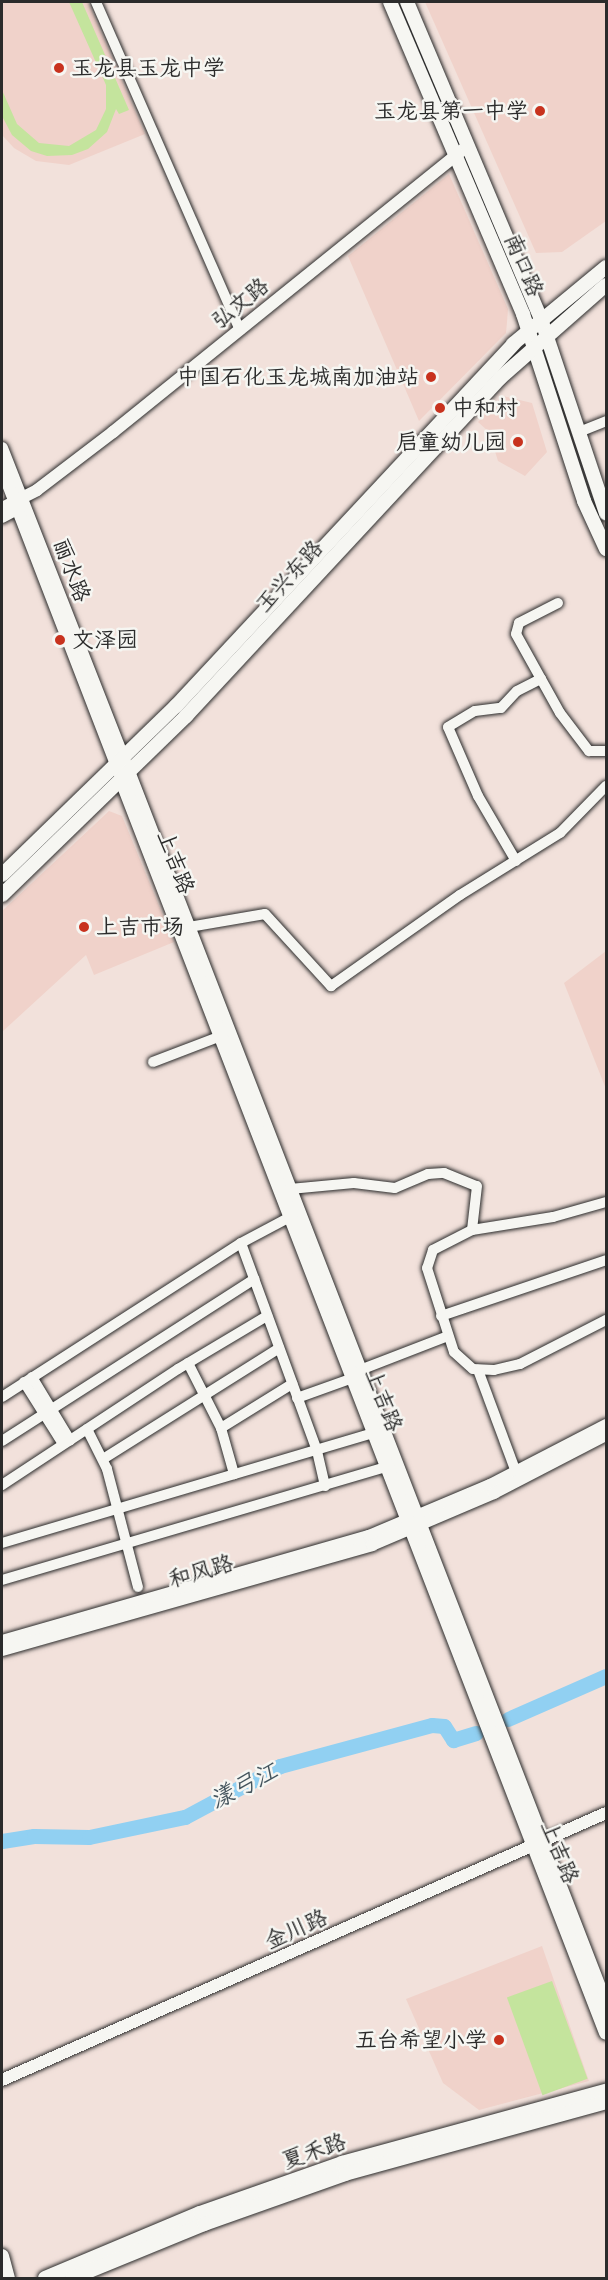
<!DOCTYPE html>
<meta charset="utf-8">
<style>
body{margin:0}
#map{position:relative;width:608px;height:2280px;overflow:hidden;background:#f2e1db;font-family:Sriracha,"LXGW WenKai TC",sans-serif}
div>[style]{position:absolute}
.built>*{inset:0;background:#f0d2ca}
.green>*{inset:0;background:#c4e49d;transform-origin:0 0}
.river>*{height:15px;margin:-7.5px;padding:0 7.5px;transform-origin:7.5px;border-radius:7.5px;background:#91d0f2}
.roads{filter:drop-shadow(0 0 2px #2b2b2b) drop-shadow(0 0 2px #2b2b2b)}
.minor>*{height:10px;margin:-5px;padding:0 5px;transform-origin:5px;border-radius:5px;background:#f6f6f2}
.tertiary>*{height:12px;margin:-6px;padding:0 6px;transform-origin:6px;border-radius:6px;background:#f6f6f2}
.secondary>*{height:14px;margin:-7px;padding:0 7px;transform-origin:7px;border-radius:7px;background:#f6f6f2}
.dots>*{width:16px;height:16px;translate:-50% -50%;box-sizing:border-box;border:3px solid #f6f6f2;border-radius:50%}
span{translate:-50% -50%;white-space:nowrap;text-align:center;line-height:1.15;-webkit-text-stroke:5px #f6f6f2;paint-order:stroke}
.poi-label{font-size:22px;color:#2b2b2b}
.left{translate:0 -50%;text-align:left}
.right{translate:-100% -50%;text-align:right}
.street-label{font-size:22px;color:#2b2b2b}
.water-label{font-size:24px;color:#44545d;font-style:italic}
.frame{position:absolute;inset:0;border:3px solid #2b2b2b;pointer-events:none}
</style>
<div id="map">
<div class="built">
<div style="clip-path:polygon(2px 2px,88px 2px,145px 134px,69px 165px,36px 161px,14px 148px,2px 135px)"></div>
<div style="clip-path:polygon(425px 2px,606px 2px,606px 221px,562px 252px,536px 253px)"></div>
<div style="clip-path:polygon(449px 174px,508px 309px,507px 322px,506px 333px,419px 421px,348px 256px)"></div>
<div style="clip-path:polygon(503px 396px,532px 403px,547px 452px,525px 476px,498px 461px,489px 432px,478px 422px)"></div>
<div style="clip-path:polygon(109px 811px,122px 816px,174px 942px,94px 975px,86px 955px,2px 1032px,2px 911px)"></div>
<div style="clip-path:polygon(606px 951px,606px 1089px,564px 983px)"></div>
<div style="clip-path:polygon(542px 1946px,589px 2081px,479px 2110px,443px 2083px,406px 1999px)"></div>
</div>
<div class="green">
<div style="clip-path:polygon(69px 2px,82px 2px,129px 110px,119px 114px,116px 109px,107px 132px,88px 149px,72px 155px,47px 156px,31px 151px,12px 135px,2px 116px,2px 90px,17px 124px,39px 143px,69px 146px,96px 130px,106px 109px,106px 85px)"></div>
<div style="left:552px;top:1981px;width:104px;height:48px;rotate:70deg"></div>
</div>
<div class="river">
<div style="left:508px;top:1719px;width:107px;rotate:-23.7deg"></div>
<div style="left:2px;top:1841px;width:32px;rotate:-9deg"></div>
<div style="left:34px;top:1836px;width:55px;rotate:1deg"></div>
<div style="left:89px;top:1837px;width:98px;rotate:-11.8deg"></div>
<div style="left:185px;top:1817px;width:108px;rotate:-28.2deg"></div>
<div style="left:280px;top:1766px;width:157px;rotate:-15.1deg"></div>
<div style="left:432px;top:1725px;width:12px;rotate:5deg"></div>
<div style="left:444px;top:1726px;width:17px;rotate:57deg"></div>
<div style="left:453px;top:1740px;width:24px;rotate:-17deg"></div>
</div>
<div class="roads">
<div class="minor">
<div style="left:96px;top:2px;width:358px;rotate:66.3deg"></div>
<div style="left:579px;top:432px;width:29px;rotate:-22deg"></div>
<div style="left:558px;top:603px;width:44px;rotate:152.9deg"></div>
<div style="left:519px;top:623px;width:11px;rotate:105deg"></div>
<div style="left:516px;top:634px;width:90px;rotate:60.9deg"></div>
<div style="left:560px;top:713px;width:48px;rotate:52.7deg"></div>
<div style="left:589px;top:751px;width:17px"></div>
<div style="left:516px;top:861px;width:75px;rotate:-120.3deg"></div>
<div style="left:478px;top:796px;width:75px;rotate:-113.5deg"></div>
<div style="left:448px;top:727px;width:31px;rotate:-31deg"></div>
<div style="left:475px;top:711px;width:26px;rotate:-7deg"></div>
<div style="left:501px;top:708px;width:23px;rotate:-47deg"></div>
<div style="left:517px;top:691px;width:27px;rotate:-27deg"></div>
<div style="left:189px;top:927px;width:77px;rotate:-9.7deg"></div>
<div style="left:265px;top:914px;width:98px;rotate:47.5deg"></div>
<div style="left:331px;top:986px;width:158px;rotate:-35.2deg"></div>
<div style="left:460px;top:895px;width:118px;rotate:-31.8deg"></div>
<div style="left:560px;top:833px;width:66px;rotate:-45.6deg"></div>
<div style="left:153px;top:1062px;width:73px;rotate:-20.9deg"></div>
<div style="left:290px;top:1189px;width:64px;rotate:-5.4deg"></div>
<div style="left:354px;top:1183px;width:41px;rotate:7deg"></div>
<div style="left:395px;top:1188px;width:36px;rotate:-23deg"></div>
<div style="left:428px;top:1174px;width:16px;rotate:-4deg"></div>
<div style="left:444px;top:1173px;width:35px;rotate:22deg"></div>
<div style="left:477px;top:1186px;width:44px;rotate:96.5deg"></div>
<div style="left:606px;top:1202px;width:55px;rotate:164.2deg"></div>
<div style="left:553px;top:1217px;width:82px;rotate:170.9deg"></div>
<div style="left:472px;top:1230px;width:44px;rotate:152.9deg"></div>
<div style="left:433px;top:1250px;width:19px;rotate:108deg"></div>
<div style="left:427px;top:1268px;width:88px;rotate:72.2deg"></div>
<div style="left:454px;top:1352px;width:25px;rotate:42deg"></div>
<div style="left:473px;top:1369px;width:21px;rotate:3deg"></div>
<div style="left:494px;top:1370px;width:27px;rotate:-13deg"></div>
<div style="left:520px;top:1364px;width:97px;rotate:-27.1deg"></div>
<div style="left:241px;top:1243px;width:221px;rotate:69.9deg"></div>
<div style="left:317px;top:1451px;width:36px;rotate:77deg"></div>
<div style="left:441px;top:1316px;width:174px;rotate:-18.7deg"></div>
<div style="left:188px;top:1363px;width:73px;rotate:63.1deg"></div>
<div style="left:221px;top:1428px;width:48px;rotate:74.2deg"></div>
<div style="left:360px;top:1370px;width:94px;rotate:-21.1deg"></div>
<div style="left:478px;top:1370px;width:109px;rotate:69.6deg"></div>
<div style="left:32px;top:1377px;width:74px;rotate:58.9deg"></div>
<div style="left:24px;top:1382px;width:73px;rotate:57.8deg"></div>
<div style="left:2px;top:1397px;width:284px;rotate:-32.8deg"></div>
<div style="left:241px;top:1243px;width:55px;rotate:-28deg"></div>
<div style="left:297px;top:1398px;width:59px;rotate:-19.7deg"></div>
<div style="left:221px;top:1428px;width:84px;rotate:-31.8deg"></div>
<div style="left:87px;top:1429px;width:45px;rotate:63.4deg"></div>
<div style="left:107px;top:1469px;width:122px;rotate:75.3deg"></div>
<div style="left:2px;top:1441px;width:300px;rotate:-32.7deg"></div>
<div style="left:103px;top:1459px;width:208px;rotate:-32.2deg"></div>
<div style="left:2px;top:1485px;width:211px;rotate:-33.4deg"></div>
<div style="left:178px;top:1369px;width:104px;rotate:-30.8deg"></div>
<div style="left:2px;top:1543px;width:388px;rotate:-16.5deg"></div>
<div style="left:2px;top:1580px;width:401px;rotate:-16.4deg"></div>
</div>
<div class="tertiary">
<div style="left:2px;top:448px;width:340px;rotate:68.6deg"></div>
<div style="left:2px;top:469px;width:326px;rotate:68.9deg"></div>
<div style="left:2px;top:508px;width:39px;rotate:-27deg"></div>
<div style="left:37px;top:490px;width:96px;rotate:-37.3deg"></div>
<div style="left:113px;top:432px;width:456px;rotate:-38.9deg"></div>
<div style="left:2px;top:517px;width:24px;rotate:-28deg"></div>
<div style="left:2px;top:1641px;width:382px;rotate:-16deg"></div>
<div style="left:369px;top:1536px;width:131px;rotate:-22.9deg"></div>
<div style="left:490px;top:1485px;width:131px;rotate:-27.3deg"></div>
<div style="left:2px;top:1650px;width:385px;rotate:-15.8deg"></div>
<div style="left:372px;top:1545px;width:133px;rotate:-23.1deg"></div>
<div style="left:494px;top:1493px;width:126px;rotate:-27.4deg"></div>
<div style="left:2px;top:2080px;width:660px;rotate:-23.85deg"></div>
</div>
<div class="secondary">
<div style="left:390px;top:2px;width:339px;rotate:66.9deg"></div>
<div style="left:523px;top:314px;width:197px;rotate:71.9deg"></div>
<div style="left:584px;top:501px;width:53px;rotate:65.4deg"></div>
<div style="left:407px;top:2px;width:344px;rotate:67.1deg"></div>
<div style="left:541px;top:319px;width:205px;rotate:71.5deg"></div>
<div style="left:129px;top:774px;width:1320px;rotate:68.82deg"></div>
<div style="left:122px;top:781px;width:1342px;rotate:68.86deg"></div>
<div style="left:2px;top:875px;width:243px;rotate:-44.2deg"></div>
<div style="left:176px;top:706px;width:495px;rotate:-47deg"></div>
<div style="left:513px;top:344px;width:121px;rotate:-39.6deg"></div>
<div style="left:2px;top:895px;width:257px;rotate:-44.2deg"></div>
<div style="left:186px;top:716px;width:461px;rotate:-47.1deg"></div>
<div style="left:500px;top:378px;width:141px;rotate:-41.3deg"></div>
<div style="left:2px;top:2256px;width:23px;rotate:75deg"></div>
<div style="left:45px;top:2278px;width:168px;rotate:-22.8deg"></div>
<div style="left:200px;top:2213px;width:151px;rotate:-19.4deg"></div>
<div style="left:342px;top:2163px;width:274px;rotate:-15.3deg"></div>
<div style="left:72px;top:2278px;width:143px;rotate:-22.2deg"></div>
<div style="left:204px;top:2224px;width:150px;rotate:-19.5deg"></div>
<div style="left:345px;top:2174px;width:271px;rotate:-15.4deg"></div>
</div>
</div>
<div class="dots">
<div style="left:59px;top:68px;background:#c8321e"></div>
<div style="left:540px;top:111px;background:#c8321e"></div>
<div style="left:431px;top:377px;background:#c8321e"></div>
<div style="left:440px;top:408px;background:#c8321e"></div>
<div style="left:518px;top:442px;background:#c8321e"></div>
<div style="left:60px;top:640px;background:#c8321e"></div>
<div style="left:84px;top:927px;background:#c8321e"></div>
<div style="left:499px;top:2040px;background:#c8321e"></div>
</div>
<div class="poi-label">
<span class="left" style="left:71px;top:68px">玉龙县玉龙中学</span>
<span class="right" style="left:528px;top:111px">玉龙县第一中学</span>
<span class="right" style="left:419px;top:377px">中国石化玉龙城南加油站</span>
<span class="left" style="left:452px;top:408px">中和村</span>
<span class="right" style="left:506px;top:442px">启童幼儿园</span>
<span class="left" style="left:72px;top:640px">文泽园</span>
<span class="left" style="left:96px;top:927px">上吉市场</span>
<span class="right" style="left:487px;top:2040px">五台希望小学</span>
</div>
<div class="street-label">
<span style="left:524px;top:265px;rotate:67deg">南口路</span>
<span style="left:240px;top:303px;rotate:-39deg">弘文路</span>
<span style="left:72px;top:570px;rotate:69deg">丽水路</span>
<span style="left:289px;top:576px;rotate:-48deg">玉兴东路</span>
<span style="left:176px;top:862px;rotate:69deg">上吉路</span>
<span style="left:384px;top:1400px;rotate:69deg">上吉路</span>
<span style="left:201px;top:1571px;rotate:-16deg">和风路</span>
<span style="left:560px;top:1852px;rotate:68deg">上吉路</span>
<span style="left:296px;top:1929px;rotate:-24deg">金川路</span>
<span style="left:314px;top:2151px;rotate:-19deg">夏禾路</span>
</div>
<div class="water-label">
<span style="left:244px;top:1786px;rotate:-27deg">漾弓江</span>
</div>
<div class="frame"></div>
</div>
